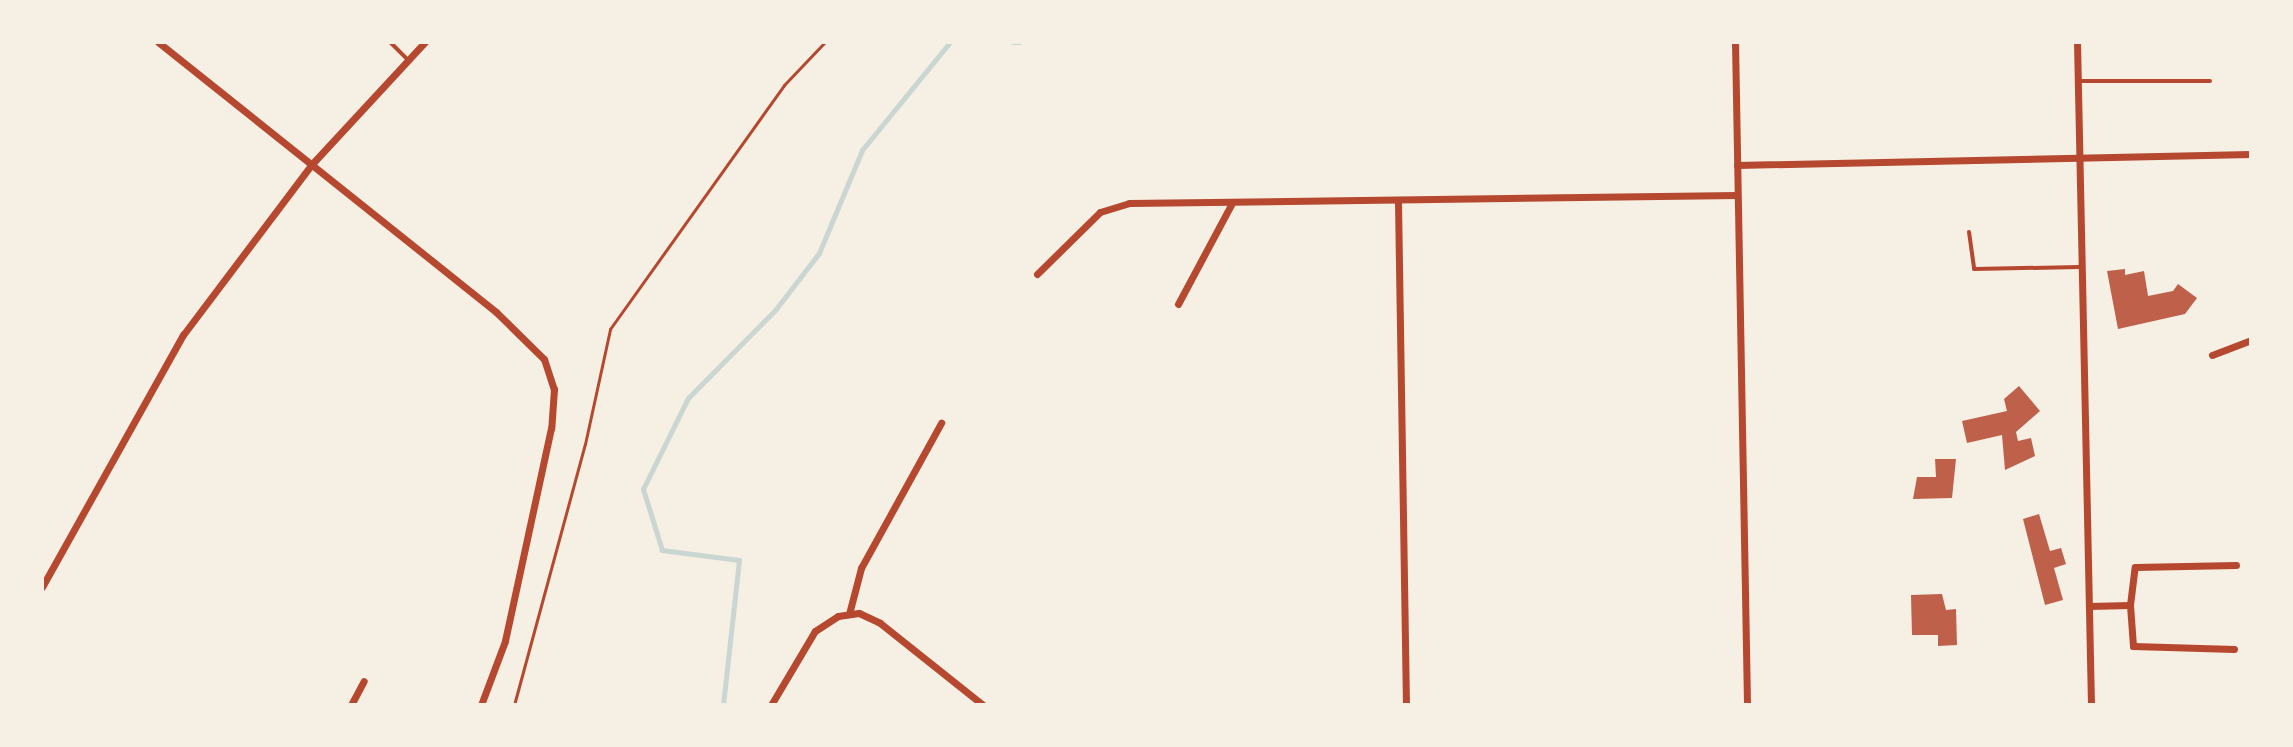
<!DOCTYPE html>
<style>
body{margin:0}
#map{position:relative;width:2293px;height:747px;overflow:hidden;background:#f6efe4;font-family:"Varela Round",sans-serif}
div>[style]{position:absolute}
.stream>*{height:5px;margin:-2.5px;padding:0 2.5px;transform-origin:2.5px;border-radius:2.5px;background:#c9d6d2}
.building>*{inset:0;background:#bf614a}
.path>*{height:3px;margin:-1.5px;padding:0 1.5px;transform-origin:1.5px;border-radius:1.5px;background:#b5482f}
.service>*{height:4px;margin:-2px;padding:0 2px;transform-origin:2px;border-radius:2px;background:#b5482f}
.minor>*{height:7px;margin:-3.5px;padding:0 3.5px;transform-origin:3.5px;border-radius:3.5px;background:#b5482f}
span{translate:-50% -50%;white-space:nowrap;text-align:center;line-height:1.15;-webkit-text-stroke:6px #f6efe4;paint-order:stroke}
.frame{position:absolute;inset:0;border:44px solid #f6efe4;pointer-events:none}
</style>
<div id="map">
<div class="stream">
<div style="left:1013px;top:42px;width:6px"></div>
<div style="left:723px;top:705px;width:146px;rotate:-83.7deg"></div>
<div style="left:739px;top:560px;width:78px;rotate:-172.6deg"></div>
<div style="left:662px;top:550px;width:64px;rotate:-107.3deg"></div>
<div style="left:643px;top:489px;width:102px;rotate:-63.7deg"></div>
<div style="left:688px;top:398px;width:125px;rotate:-45.3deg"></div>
<div style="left:776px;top:309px;width:71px;rotate:-52.5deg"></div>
<div style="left:819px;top:253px;width:112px;rotate:-67.3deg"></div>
<div style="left:862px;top:150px;width:139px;rotate:-50.8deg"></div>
</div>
<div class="building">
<div style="clip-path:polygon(2125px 269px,2125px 275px,2144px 271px,2148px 296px,2173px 291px,2178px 284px,2197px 298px,2185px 314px,2118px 329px,2107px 271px)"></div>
<div style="clip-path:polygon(2019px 386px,2040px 411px,2016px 432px,2018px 441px,2031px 438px,2035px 456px,2005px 470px,2002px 435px,1967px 443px,1962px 421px,2007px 411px,2004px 399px)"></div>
<div style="clip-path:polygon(1935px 459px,1956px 459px,1952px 498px,1913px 499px,1917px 477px,1936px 477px)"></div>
<div style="clip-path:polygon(2039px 514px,2050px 551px,2061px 548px,2066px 564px,2054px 568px,2063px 600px,2045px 605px,2023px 519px)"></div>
<div style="clip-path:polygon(1942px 594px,1946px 610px,1956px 609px,1957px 645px,1938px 646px,1938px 635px,1912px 635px,1911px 595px)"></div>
</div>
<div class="path">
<div style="left:514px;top:705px;width:270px;rotate:-74.8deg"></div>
<div style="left:585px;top:444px;width:118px;rotate:-77.7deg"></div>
<div style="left:610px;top:329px;width:300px;rotate:-54.5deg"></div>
<div style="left:784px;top:85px;width:59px;rotate:-46.4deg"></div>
</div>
<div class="service">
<div style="left:390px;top:42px;width:25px;rotate:45deg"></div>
<div style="left:2078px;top:81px;width:132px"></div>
<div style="left:1969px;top:232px;width:37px;rotate:82deg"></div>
<div style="left:1974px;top:269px;width:106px;rotate:-1.1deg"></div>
</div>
<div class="minor">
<div style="left:158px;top:42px;width:433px;rotate:38.6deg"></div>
<div style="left:496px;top:312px;width:67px;rotate:44.4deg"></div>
<div style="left:544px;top:359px;width:32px;rotate:72deg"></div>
<div style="left:554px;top:389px;width:39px;rotate:94deg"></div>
<div style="left:551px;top:428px;width:218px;rotate:102.2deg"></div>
<div style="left:505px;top:641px;width:68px;rotate:110.6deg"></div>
<div style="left:1735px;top:42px;width:663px;rotate:88.96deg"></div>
<div style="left:2077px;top:42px;width:663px;rotate:88.79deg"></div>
<div style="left:1737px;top:165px;width:514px;rotate:-1.23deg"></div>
<div style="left:1398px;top:202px;width:503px;rotate:89.09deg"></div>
<div style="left:1037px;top:274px;width:88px;rotate:-44.5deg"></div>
<div style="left:1100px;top:212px;width:30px;rotate:-17deg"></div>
<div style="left:1129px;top:203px;width:608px;rotate:-0.75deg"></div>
<div style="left:1178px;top:304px;width:115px;rotate:-61.9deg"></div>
<div style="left:2212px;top:355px;width:42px;rotate:-21deg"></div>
<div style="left:42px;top:587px;width:289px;rotate:-60.8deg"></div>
<div style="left:183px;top:335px;width:214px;rotate:-53deg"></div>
<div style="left:312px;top:164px;width:166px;rotate:-47.2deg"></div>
<div style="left:2089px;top:606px;width:41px;rotate:-1.4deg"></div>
<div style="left:849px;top:614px;width:48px;rotate:-75.4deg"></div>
<div style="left:861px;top:568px;width:166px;rotate:-61.1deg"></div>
<div style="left:2234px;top:649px;width:101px;rotate:-178.3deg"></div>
<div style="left:2133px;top:646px;width:41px;rotate:-94.2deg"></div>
<div style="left:2130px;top:605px;width:38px;rotate:-83deg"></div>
<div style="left:2135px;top:567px;width:101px;rotate:-1.1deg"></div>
<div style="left:351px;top:705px;width:27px;rotate:-62deg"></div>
<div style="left:771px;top:705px;width:86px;rotate:-59.3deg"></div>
<div style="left:815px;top:631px;width:27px;rotate:-33deg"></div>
<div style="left:838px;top:616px;width:21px;rotate:-8deg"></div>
<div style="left:859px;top:613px;width:23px;rotate:25deg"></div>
<div style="left:880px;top:623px;width:132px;rotate:38.5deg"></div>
</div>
<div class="frame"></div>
</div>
